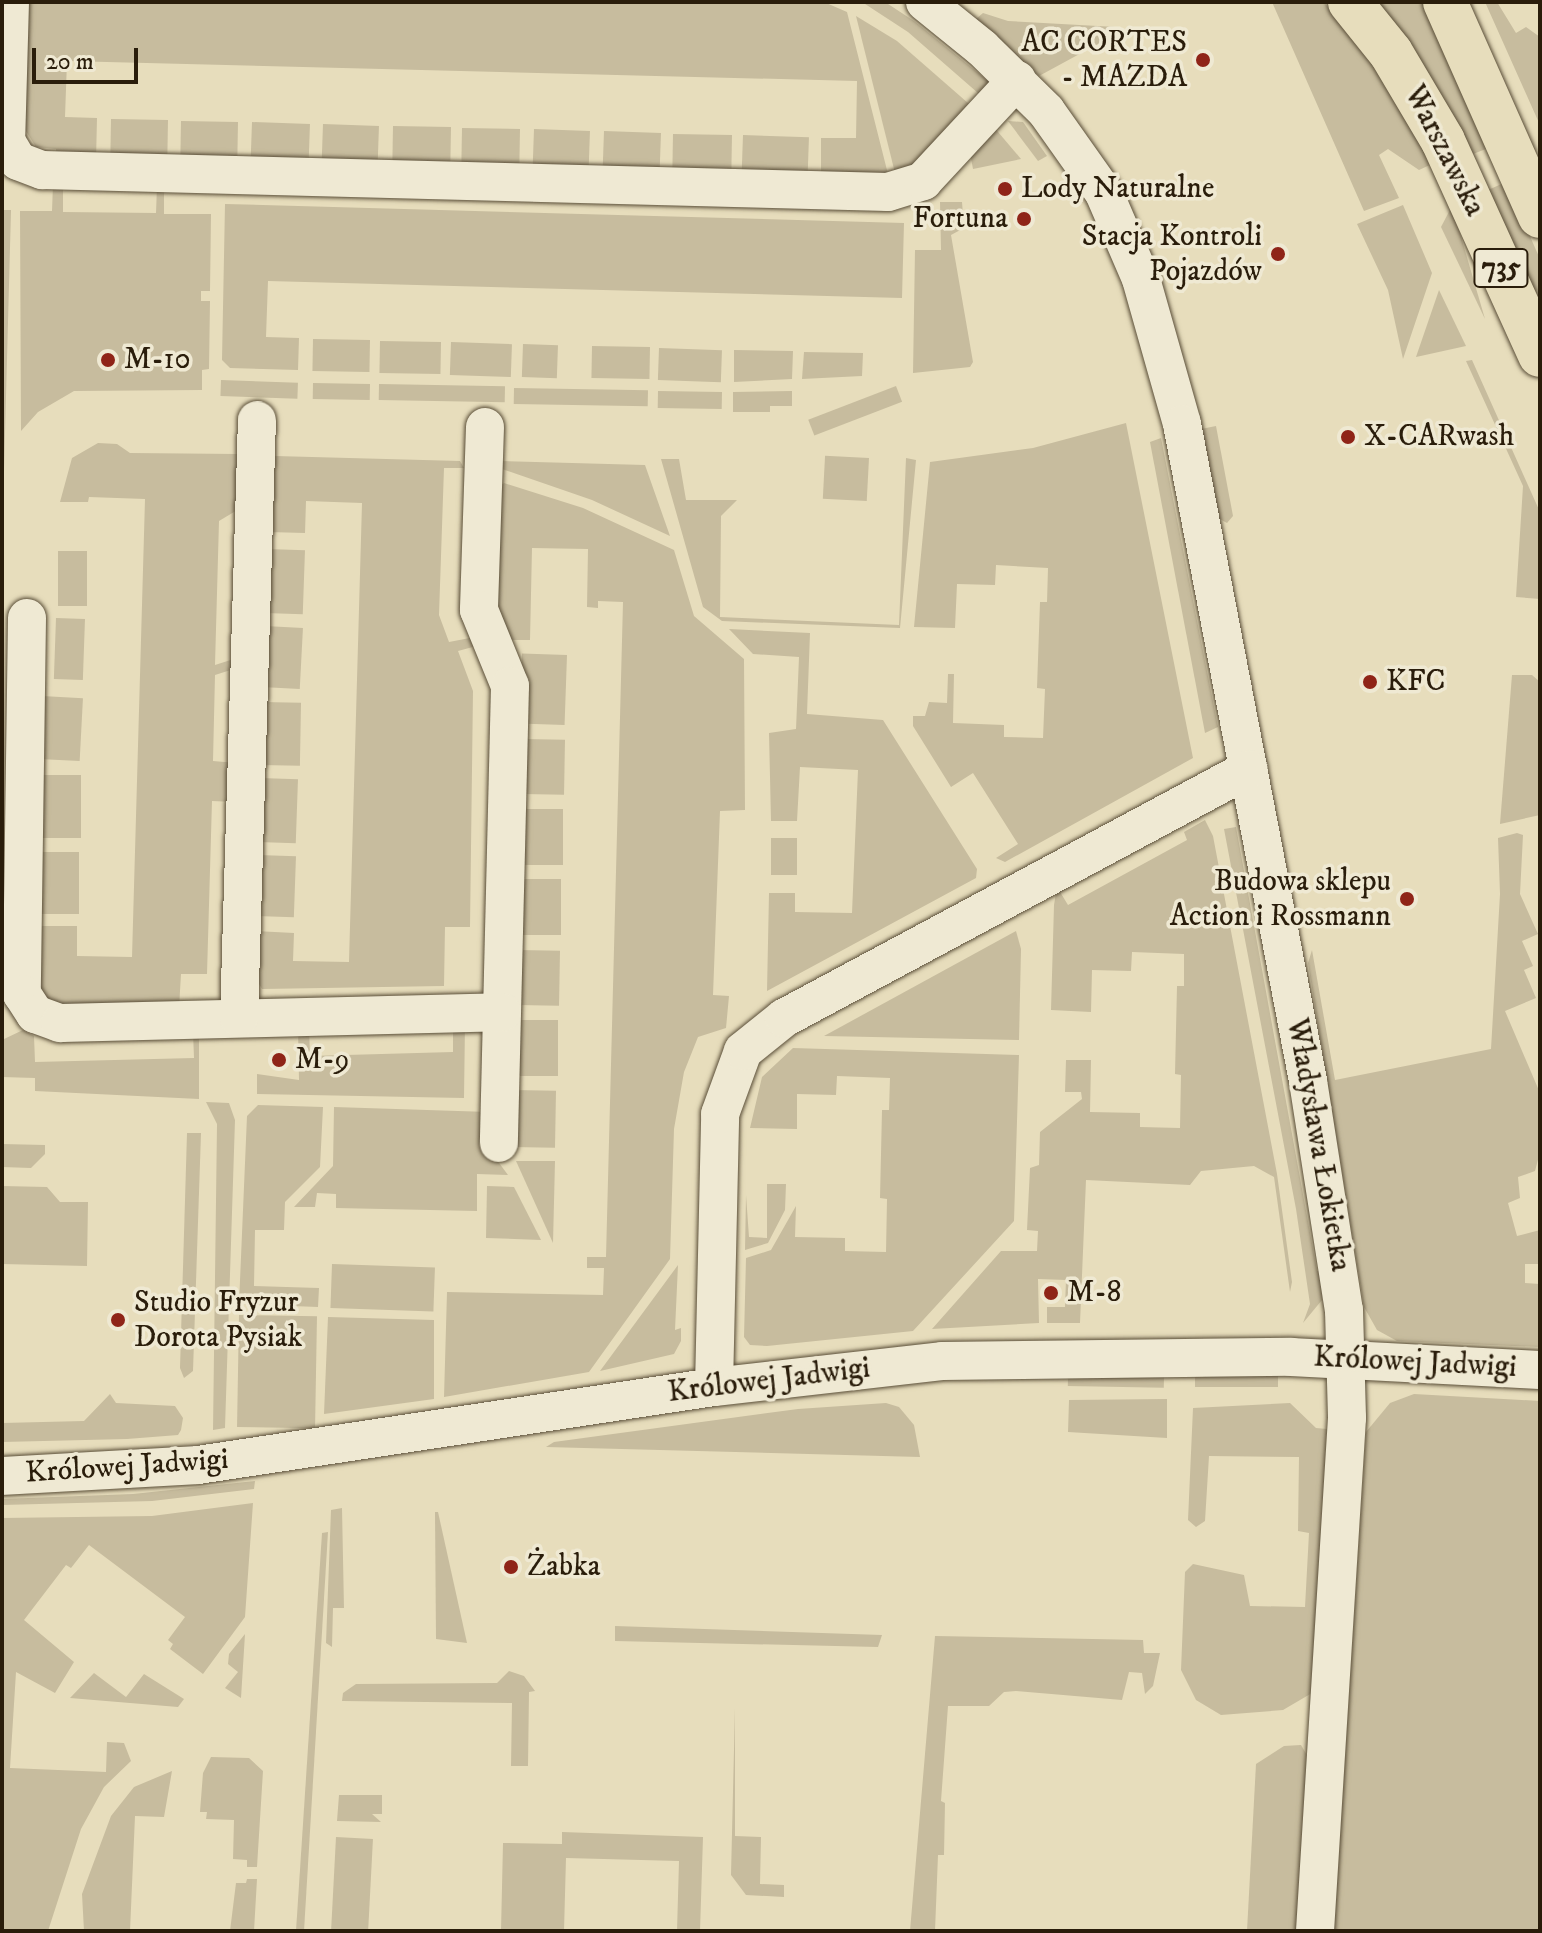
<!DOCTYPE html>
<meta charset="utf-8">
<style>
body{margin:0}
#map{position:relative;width:1542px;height:1933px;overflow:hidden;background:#e7ddbc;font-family:"IM FELL DW Pica",serif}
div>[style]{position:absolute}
.green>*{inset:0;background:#c7bc9e;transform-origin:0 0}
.roads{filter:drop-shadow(0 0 2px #594d37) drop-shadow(0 0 2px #594d37)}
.street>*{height:38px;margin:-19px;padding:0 19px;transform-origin:19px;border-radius:19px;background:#efe9d3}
.primary>*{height:44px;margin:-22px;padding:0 22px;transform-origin:22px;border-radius:22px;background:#e7ddbc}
.dots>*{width:22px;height:22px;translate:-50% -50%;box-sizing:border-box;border:4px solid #efe9d3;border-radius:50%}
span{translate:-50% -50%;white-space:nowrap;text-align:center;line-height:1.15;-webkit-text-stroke:7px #efe9d3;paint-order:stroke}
.shield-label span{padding:2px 6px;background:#efe9d3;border:2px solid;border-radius:6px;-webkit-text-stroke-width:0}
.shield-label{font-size:28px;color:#2a1d0b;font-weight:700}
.poi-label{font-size:30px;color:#2a1d0b}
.right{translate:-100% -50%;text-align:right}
.left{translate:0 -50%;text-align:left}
.street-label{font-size:30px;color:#2a1d0b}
.frame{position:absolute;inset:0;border:4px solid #2a1d0b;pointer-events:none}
.scale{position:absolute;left:32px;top:48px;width:106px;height:36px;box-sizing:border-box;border:4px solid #2a1d0b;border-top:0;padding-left:10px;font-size:24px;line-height:28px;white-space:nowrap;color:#2a1d0b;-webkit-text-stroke:6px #efe9d3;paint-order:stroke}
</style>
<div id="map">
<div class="green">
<div style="clip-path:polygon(28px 2px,824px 2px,847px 12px,890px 182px,821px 177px,821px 138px,856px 138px,857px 81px,67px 61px,65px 117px,97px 118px,96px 161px,57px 160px,56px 149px,36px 147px,24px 128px)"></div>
<div style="clip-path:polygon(862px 2px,885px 2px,914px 21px,988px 81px,986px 100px,908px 32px)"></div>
<div style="clip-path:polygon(1272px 2px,1324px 2px,1381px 76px,1432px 164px,1419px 170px,1388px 149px,1379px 155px,1399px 198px,1364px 211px)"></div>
<div style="clip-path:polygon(1378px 2px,1425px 2px,1491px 147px,1473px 154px,1415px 51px)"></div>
<div style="clip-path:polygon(1485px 2px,1497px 2px,1516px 33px,1526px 27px,1540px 37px,1540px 125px)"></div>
<div style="clip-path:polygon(983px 13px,1008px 21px,1116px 27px,1120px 32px,1039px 76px,976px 19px)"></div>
<div style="clip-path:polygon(856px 16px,897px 41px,976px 110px,897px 181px)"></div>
<div style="left:111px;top:119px;width:57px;height:42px;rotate:1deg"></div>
<div style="left:181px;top:121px;width:57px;height:39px;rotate:1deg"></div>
<div style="clip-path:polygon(1008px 121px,1023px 122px,1047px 156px,1038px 161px)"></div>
<div style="left:252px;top:122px;width:58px;height:39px;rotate:2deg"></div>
<div style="left:323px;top:124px;width:56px;height:40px;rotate:2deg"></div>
<div style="left:393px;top:126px;width:58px;height:39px;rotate:1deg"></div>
<div style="clip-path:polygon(993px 126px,1021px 159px,973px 169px,970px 153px)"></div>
<div style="left:462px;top:128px;width:58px;height:39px;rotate:1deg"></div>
<div style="left:534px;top:129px;width:56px;height:40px;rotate:2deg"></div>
<div style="left:604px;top:131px;width:57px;height:40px;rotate:2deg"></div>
<div style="left:673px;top:134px;width:59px;height:39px;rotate:1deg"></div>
<div style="left:743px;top:135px;width:66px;height:40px;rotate:2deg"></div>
<div style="clip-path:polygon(1506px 182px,1540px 259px,1540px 306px,1488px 190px)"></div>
<div style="clip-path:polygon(53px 184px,63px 184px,63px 212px,156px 213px,157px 186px,164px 186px,164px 214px,211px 214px,210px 291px,201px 291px,201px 301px,210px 301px,209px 369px,202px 370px,202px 390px,74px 391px,38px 412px,21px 431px,20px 211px,52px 211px)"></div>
<div style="clip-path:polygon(940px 202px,962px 202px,964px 228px,951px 235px,973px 362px,970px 367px,913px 373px,915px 250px,941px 250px)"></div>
<div style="clip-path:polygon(225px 204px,904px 223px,902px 298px,268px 281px,266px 337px,299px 338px,298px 370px,230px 368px,222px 360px)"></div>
<div style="clip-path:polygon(1403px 205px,1432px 273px,1403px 359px,1388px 290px,1357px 224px)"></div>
<div style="clip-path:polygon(1452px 206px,1485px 319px,1441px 227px)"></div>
<div style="clip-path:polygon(2px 210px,11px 210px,2px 546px)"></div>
<div style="clip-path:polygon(1439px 290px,1466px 346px,1416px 357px)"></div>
<div style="left:313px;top:339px;width:57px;height:32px;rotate:1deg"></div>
<div style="left:380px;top:341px;width:61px;height:32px;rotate:1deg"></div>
<div style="left:451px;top:342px;width:61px;height:33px;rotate:2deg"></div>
<div style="left:523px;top:344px;width:35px;height:33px;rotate:2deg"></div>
<div style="left:592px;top:346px;width:58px;height:32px;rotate:1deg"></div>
<div style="left:659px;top:348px;width:63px;height:32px;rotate:2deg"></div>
<div style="clip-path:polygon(734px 350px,793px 351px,792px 379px,734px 382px)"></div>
<div style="clip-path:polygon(804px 352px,863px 353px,862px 376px,802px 379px)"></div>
<div style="clip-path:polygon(1472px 360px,1540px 512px,1540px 599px,1516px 597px,1523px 486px,1466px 361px)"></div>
<div style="left:221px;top:380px;width:77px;height:16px;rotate:2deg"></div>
<div style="left:313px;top:383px;width:57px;height:16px;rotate:1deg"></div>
<div style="left:379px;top:384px;width:126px;height:16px;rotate:1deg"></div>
<div style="left:896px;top:386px;width:17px;height:94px;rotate:69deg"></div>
<div style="left:514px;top:388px;width:134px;height:16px;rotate:1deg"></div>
<div style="left:658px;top:391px;width:64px;height:17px;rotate:1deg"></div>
<div style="clip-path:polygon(792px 391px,792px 406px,770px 406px,770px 412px,733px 412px,733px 392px)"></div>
<div style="clip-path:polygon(1126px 423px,1193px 758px,1005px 862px,996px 858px,1018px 844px,973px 773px,951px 787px,913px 726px,913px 716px,925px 716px,929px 702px,947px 703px,948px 674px,954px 674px,953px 723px,1004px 725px,1004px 737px,1043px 738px,1045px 689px,1037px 688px,1040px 602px,1047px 602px,1048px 568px,996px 565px,995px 585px,957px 584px,955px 628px,914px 627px,930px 462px,1033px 448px)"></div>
<div style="clip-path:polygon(1216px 426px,1233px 516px,1227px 523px,1218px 518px,1201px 429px)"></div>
<div style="clip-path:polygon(1161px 438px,1218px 727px,1205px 733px,1150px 442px)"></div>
<div style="clip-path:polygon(98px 443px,117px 444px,130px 453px,238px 454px,244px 506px,219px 521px,215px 665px,240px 657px,240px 667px,215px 675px,213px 761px,236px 763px,235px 802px,212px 801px,207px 974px,181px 974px,179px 1008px,58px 1010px,38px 1002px,36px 926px,77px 926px,77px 956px,132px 957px,145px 499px,89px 497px,88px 502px,60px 502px,72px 458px)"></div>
<div style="clip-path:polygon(275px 456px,460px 461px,464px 468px,444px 468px,439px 615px,449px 642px,475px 637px,480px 645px,458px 651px,473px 691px,470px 927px,445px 927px,444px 986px,262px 989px,259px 984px,255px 931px,294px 933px,293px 961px,349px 962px,362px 503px,306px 501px,305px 533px,268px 532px)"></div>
<div style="left:869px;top:458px;width:43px;height:44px;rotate:93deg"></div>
<div style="clip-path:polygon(906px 458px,916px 460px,900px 628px,722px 621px,703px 607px,661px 459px,679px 459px,686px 500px,737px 500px,721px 516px,720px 617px,899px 625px)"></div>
<div style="clip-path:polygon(500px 461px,645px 465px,670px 536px,592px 500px,499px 468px)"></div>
<div style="clip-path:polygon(504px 483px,583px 508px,674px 550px,694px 616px,744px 659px,745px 810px,720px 811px,713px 995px,729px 996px,726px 1028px,698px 1037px,684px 1072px,674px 1129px,670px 1259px,589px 1372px,444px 1397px,447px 1292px,603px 1295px,604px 1268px,587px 1268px,587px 1257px,606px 1257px,623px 602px,598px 601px,598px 608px,587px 607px,588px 549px,532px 548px,530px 640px,509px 640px,495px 631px,494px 490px)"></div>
<div style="left:267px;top:549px;width:38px;height:64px;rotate:2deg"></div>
<div style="left:58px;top:551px;width:29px;height:55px"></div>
<div style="left:56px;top:618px;width:29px;height:61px;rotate:2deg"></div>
<div style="left:265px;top:626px;width:38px;height:61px;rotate:3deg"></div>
<div style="clip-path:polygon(729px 629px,810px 633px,807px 714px,883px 720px,977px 869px,976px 878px,767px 991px,769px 893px,795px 893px,795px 912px,852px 913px,858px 770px,800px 767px,797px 821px,771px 821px,769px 733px,796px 729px,799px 657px,753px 654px)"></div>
<div style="left:567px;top:655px;width:70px;height:45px;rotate:92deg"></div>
<div style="clip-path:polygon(1512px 675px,1532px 675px,1540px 682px,1540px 815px,1500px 824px)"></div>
<div style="left:42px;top:696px;width:41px;height:63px;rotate:3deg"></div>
<div style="left:262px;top:702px;width:39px;height:63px;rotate:1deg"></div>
<div style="left:524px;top:739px;width:41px;height:55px;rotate:1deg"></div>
<div style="left:40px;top:775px;width:41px;height:63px"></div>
<div style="left:260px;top:778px;width:38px;height:64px;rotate:2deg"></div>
<div style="left:523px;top:809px;width:40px;height:56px"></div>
<div style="clip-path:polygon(1205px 820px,1213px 836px,1277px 1174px,1292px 1282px,1290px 1292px,1274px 1177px,1254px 1166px,1201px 1171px,1190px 1185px,1086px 1180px,1080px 1323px,1047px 1323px,1047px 1307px,1065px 1307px,1066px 1280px,1038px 1279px,1039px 1323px,932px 1329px,1001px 1251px,1037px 1251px,1038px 1231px,1027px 1230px,1030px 1168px,1039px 1165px,1040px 1132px,1082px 1099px,1081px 1092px,1065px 1092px,1066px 1060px,1091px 1060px,1090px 1112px,1140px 1113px,1140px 1127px,1180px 1128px,1181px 1075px,1175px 1074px,1177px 986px,1184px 986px,1184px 954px,1132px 952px,1131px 971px,1092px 970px,1091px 1012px,1051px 1010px,1054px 905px,1057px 887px,1068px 905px,1187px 840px,1184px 832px)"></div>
<div style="clip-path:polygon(1236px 827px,1317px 1271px,1322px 1271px,1322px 1300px,1303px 1323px,1310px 1304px,1296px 1209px,1224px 829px)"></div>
<div style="clip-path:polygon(1517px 833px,1523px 835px,1520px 894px,1538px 934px,1522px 941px,1533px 966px,1524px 970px,1536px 998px,1505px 1011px,1540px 1093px,1540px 1152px,1535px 1171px,1518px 1177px,1520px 1198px,1508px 1203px,1517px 1236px,1540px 1230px,1540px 1264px,1525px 1264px,1525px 1283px,1540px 1284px,1540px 1347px,1397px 1341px,1377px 1330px,1364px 1307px,1308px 963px,1312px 950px,1335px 1080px,1491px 1049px,1500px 894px,1498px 838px)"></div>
<div style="left:771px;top:838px;width:26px;height:37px"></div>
<div style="left:38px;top:852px;width:41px;height:62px"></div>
<div style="left:258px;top:855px;width:38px;height:61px;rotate:2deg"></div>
<div style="left:520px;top:879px;width:41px;height:56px"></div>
<div style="clip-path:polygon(1016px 931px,1021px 949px,1019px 1040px,824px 1036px)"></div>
<div style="left:518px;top:950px;width:42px;height:55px;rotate:1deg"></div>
<div style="left:516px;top:1020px;width:42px;height:56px"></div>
<div style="clip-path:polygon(465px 1024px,464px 1098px,257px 1094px,257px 1074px,299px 1080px,298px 1029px,309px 1028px,310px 1056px,453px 1052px,453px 1025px)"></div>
<div style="clip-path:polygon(23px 1030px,34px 1036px,35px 1062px,194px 1058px,193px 1032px,199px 1031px,199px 1099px,35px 1091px,35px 1078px,2px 1077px,2px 1040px)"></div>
<div style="clip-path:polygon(793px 1048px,1019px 1055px,1014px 1221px,913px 1331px,767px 1346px,750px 1345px,744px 1337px,746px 1258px,771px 1250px,796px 1206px,795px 1237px,845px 1238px,845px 1251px,886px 1252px,887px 1199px,880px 1198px,882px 1110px,889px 1110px,890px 1078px,837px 1076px,836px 1095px,797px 1094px,797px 1129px,750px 1128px,762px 1077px)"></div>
<div style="left:513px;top:1090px;width:43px;height:57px;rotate:1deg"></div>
<div style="clip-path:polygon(206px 1102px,229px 1103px,235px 1120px,225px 1428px,213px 1430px,217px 1124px)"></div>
<div style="clip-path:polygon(258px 1105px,323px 1107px,320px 1167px,285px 1202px,284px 1230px,255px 1230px,254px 1286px,319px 1288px,318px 1307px,239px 1304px,247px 1116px)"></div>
<div style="clip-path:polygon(334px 1107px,489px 1112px,488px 1148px,508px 1175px,477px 1174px,477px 1211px,336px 1208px,336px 1194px,317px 1193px,315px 1207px,294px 1207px,333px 1166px)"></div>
<div style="clip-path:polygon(187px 1133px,201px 1133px,193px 1371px,184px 1378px,180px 1368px)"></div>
<div style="clip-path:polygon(2px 1144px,45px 1145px,45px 1154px,31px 1168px,2px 1167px)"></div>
<div style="clip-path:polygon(516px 1161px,555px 1161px,553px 1243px)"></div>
<div style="clip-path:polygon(767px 1184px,786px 1184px,785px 1210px,768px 1243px,745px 1250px,746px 1195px,749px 1237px,767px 1238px)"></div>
<div style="clip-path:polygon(2px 1186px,47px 1187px,60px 1202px,88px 1202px,87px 1266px,2px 1264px)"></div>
<div style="clip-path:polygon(487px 1186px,514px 1187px,541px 1240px,486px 1238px)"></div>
<div style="left:332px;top:1264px;width:103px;height:44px;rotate:2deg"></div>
<div style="clip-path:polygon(678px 1265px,675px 1330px,681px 1328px,681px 1341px,674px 1354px,600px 1371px)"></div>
<div style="left:239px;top:1315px;width:78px;height:112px;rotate:1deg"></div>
<div style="clip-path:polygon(328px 1317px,434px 1320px,434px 1399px,324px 1414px)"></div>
<div style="left:1068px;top:1375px;width:96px;height:11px;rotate:1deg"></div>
<div style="left:1195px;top:1376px;width:83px;height:11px"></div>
<div style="clip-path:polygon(110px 1394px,116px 1403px,175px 1406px,183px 1418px,181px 1430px,178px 1435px,127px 1439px,2px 1442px,2px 1423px,84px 1421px)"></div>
<div style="clip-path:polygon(1414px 1394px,1540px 1401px,1540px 1931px,1334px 1931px,1366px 1432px,1390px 1403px)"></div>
<div style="clip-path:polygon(1167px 1399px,1167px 1438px,1068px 1432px,1069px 1400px)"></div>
<div style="clip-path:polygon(886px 1403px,899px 1407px,914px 1425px,920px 1457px,546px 1447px,554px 1442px,798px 1409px)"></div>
<div style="clip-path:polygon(1290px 1403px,1316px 1428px,1327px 1429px,1312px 1693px,1283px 1710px,1221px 1715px,1196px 1700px,1181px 1670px,1185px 1572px,1193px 1564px,1244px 1575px,1250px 1606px,1305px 1607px,1309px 1533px,1298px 1531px,1299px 1457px,1209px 1456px,1205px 1521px,1196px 1527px,1188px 1520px,1193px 1408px)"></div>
<div style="clip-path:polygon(255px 1481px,254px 1489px,152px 1501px,2px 1505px,2px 1499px,133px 1494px)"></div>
<div style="clip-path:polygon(253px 1503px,245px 1617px,203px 1674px,170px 1649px,173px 1644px,168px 1640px,185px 1617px,89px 1545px,71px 1568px,66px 1565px,24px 1620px,74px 1662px,55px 1693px,16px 1672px,10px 1768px,106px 1772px,107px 1742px,124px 1743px,131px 1761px,104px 1787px,81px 1829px,48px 1931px,2px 1931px,2px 1518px,152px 1516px)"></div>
<div style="clip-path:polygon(342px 1508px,344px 1608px,333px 1608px,332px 1647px,326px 1643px,331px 1510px)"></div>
<div style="clip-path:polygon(435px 1512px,438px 1512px,467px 1643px,436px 1639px)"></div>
<div style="clip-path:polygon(328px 1532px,304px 1931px,296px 1931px,322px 1533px)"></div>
<div style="clip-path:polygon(615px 1626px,882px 1635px,878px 1647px,615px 1641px)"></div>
<div style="clip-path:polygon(245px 1634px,241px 1698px,225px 1688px,238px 1672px,228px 1664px,229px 1654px)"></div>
<div style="clip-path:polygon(935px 1636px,1143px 1640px,1144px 1653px,1160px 1653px,1153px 1686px,1145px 1694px,1142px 1673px,1129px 1672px,1122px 1700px,1016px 1691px,1004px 1692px,989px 1706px,948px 1706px,941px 1801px,945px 1803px,944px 1855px,938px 1855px,935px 1931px,910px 1931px)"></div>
<div style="clip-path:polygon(509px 1671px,524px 1676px,535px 1691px,529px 1692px,528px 1766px,511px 1766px,512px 1703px,342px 1701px,343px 1693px,356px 1684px,497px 1683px)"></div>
<div style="clip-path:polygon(94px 1673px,126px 1697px,144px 1674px,184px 1699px,178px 1707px,70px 1698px)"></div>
<div style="clip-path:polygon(735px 1708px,735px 1836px,761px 1837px,760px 1884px,784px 1885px,784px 1897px,746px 1895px,731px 1875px)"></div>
<div style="clip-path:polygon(1301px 1745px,1308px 1757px,1297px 1931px,1247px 1931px,1256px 1764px,1284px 1746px)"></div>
<div style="clip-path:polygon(211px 1757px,249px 1758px,263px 1771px,257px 1867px,247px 1867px,247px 1860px,233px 1859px,234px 1820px,206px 1819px,207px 1812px,200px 1812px,203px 1773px)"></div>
<div style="clip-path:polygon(172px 1771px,164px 1817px,135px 1816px,130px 1931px,84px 1931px,82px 1894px,111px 1816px,134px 1787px)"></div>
<div style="clip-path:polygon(339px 1795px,382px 1795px,382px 1814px,372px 1814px,381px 1822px,337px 1821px)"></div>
<div style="clip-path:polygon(562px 1832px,703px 1837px,700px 1931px,677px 1931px,679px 1861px,566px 1858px,564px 1931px,501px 1931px,503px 1843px,562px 1844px)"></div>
<div style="left:336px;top:1837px;width:37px;height:94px;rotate:3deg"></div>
<div style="clip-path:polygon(247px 1879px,257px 1879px,254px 1931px,230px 1931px,236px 1883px,246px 1883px)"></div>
</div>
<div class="roads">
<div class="street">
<div style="left:10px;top:2px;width:139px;rotate:91.6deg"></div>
<div style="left:6px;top:141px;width:23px;rotate:59deg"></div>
<div style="left:18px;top:161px;width:26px;rotate:21deg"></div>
<div style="left:42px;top:170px;width:846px;rotate:1.49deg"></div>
<div style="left:888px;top:192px;width:37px;rotate:-17deg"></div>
<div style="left:923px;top:181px;width:138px;rotate:-47.1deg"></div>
<div style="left:925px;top:2px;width:73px;rotate:38.9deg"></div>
<div style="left:982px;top:48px;width:90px;rotate:44.5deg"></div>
<div style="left:1046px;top:111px;width:100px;rotate:54.7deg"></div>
<div style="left:1104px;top:193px;width:94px;rotate:66.7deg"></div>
<div style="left:1141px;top:279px;width:151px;rotate:74.2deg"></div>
<div style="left:1182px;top:424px;width:669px;rotate:79.14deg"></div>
<div style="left:1308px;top:1081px;width:232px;rotate:81.1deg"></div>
<div style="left:1344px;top:1310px;width:108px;rotate:88.4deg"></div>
<div style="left:1347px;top:1418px;width:514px;rotate:93.57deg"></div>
<div style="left:485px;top:427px;width:183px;rotate:91.9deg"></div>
<div style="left:479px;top:610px;width:82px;rotate:67.8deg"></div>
<div style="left:510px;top:686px;width:457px;rotate:91.4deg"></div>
<div style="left:27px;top:618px;width:376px;rotate:90.8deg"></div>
<div style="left:22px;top:994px;width:24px;rotate:57deg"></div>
<div style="left:35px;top:1014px;width:27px;rotate:20deg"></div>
<div style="left:60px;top:1023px;width:442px;rotate:-1.4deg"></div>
<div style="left:239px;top:1018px;width:598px;rotate:-88.28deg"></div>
<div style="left:714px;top:1387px;width:273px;rotate:-88.7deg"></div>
<div style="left:720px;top:1114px;width:67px;rotate:-69.9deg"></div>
<div style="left:743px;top:1051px;width:53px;rotate:-38.8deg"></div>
<div style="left:784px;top:1018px;width:527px;rotate:-28.17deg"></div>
<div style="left:2px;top:1476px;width:196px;rotate:-3.2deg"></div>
<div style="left:198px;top:1465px;width:522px;rotate:-8.6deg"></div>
<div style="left:714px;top:1387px;width:229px;rotate:-6.5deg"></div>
<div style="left:942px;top:1361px;width:349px;rotate:-0.7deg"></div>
<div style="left:1291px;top:1357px;width:249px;rotate:3deg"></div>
</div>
<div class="primary">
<div style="left:1350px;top:2px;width:65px;rotate:51.2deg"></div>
<div style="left:1391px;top:53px;width:102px;rotate:59.4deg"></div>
<div style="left:1443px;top:141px;width:235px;rotate:65.6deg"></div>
<div style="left:1445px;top:2px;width:234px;rotate:66.1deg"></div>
</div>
</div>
<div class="dots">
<div style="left:1203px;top:60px;background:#8f2418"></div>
<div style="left:1005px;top:189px;background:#8f2418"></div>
<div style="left:1024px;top:219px;background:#8f2418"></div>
<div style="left:1278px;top:254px;background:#8f2418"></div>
<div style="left:108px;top:360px;background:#8f2418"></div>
<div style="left:1348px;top:437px;background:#8f2418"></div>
<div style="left:1370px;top:682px;background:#8f2418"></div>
<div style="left:1407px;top:899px;background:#8f2418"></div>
<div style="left:279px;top:1060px;background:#8f2418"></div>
<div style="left:1051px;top:1293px;background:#8f2418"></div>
<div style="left:118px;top:1320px;background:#8f2418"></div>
<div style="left:511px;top:1567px;background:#8f2418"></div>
</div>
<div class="shield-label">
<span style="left:1501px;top:268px">735</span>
</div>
<div class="poi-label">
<span class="right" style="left:1187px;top:60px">AC CORTES<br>- MAZDA</span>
<span class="left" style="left:1021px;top:189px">Lody Naturalne</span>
<span class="right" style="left:1008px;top:219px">Fortuna</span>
<span class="right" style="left:1262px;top:254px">Stacja Kontroli<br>Pojazdów</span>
<span class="left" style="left:124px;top:360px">M-10</span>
<span class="left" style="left:1364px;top:437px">X-CARwash</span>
<span class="left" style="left:1386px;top:682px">KFC</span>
<span class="right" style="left:1391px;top:899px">Budowa sklepu<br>Action i Rossmann</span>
<span class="left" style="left:295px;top:1060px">M-9</span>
<span class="left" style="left:1067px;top:1293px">M-8</span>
<span class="left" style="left:134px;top:1320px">Studio Fryzur<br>Dorota Pysiak</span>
<span class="left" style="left:527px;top:1567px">Żabka</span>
</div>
<div class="street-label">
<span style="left:1444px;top:151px;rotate:63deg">Warszawska</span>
<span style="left:1318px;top:1145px;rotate:80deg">Władysława Łokietka</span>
<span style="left:1415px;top:1363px;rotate:3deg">Królowej Jadwigi</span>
<span style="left:769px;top:1381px;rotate:-7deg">Królowej Jadwigi</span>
<span style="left:127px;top:1467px;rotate:-4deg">Królowej Jadwigi</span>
</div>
<div class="frame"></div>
<div class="scale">20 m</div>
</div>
